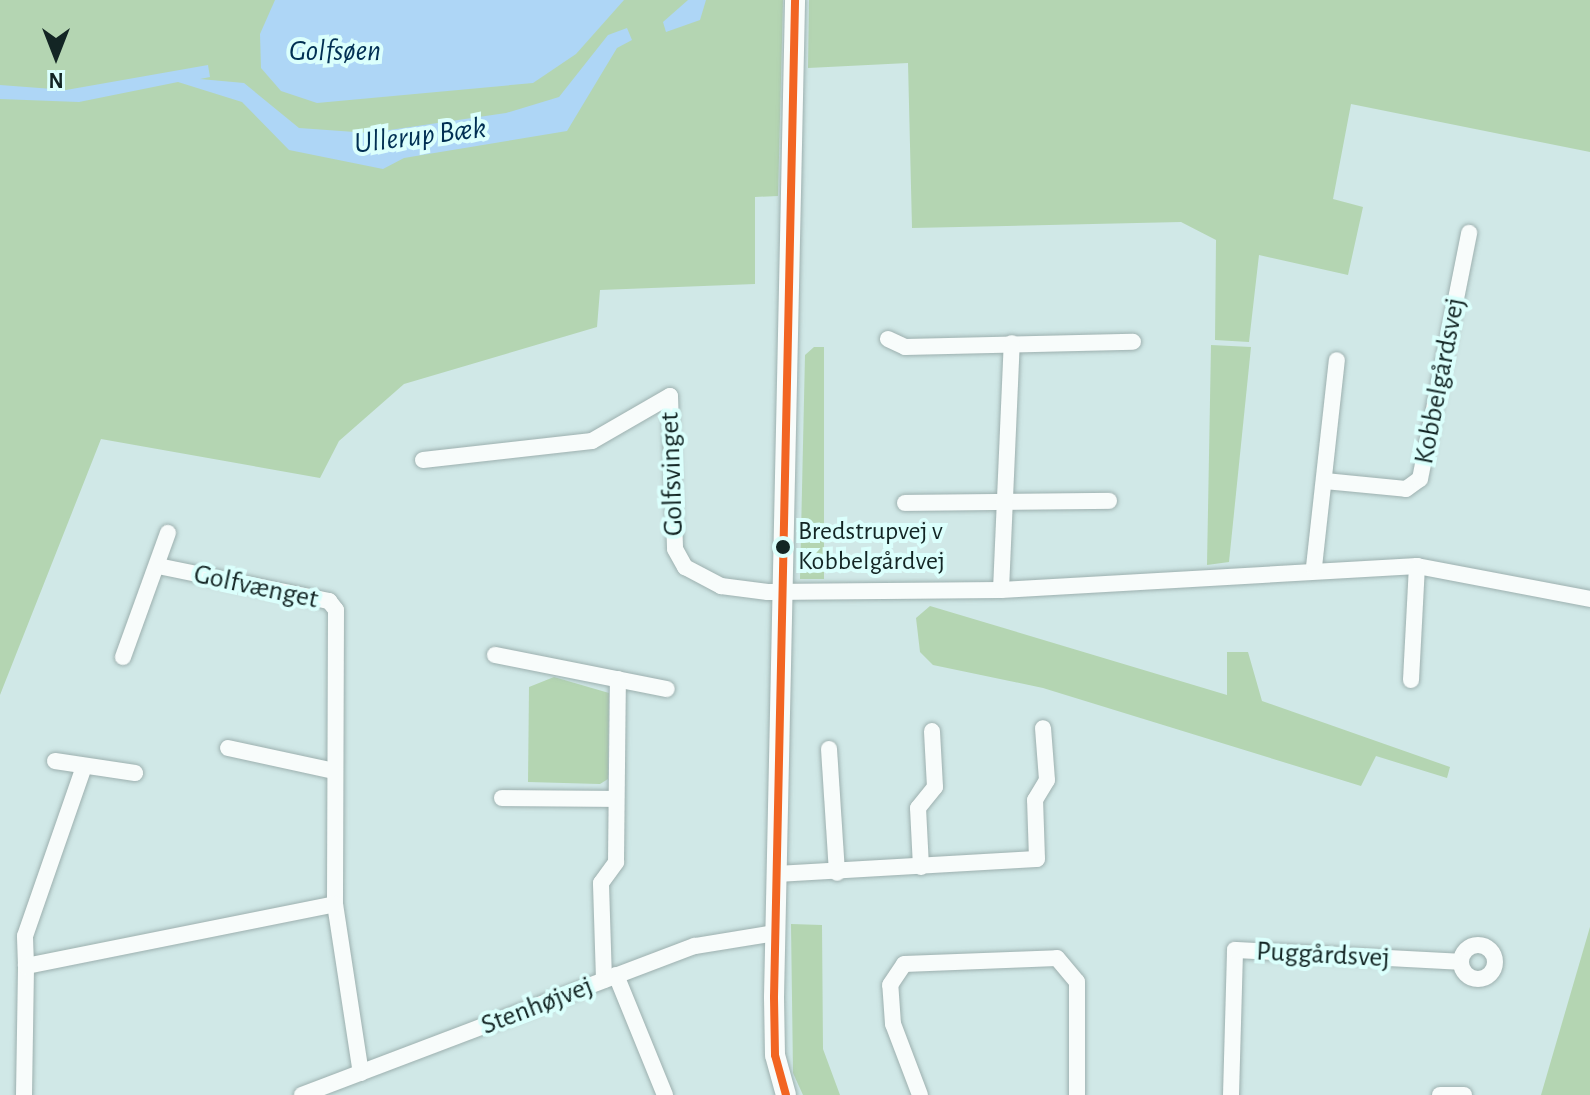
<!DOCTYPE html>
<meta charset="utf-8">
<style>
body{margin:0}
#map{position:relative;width:1590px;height:1095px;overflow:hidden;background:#d0e8e7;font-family:"Alegreya Sans",sans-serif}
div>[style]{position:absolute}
.green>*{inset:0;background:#b4d5b2}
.water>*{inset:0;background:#aed6f6}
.roads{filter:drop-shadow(0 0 2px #9db0af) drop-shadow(0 0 2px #9db0af)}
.minor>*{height:16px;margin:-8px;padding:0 8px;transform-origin:8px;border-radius:8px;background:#f8fcfb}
.minor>.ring{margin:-8px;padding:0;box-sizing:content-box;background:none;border:16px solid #f8fcfb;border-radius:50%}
.tertiary>*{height:20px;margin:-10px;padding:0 10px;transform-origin:10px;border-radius:10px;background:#f8fcfb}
.bus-1>*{height:8px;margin:-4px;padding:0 4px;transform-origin:4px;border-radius:4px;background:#f26522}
.dots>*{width:22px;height:22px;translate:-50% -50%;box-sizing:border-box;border:4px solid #dbfffc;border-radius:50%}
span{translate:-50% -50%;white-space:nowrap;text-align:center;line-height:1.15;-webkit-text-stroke:8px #dbfffc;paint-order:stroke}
.bus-label{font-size:26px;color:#132524}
.left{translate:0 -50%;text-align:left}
.street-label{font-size:28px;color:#132524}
.water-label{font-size:30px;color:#012f53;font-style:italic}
.north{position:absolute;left:16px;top:16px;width:80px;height:80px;-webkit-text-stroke:6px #dbfffc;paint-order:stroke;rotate:180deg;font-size:22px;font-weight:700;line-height:32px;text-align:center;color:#132524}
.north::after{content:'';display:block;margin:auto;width:28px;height:36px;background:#132524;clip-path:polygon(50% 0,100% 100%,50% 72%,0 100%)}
</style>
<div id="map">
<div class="green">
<div style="clip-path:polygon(0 0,783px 0,778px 196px,755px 197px,755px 284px,600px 290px,597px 327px,404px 384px,339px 441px,320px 478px,101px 439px,0 695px)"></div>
<div style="clip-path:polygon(809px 0,1590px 0,1590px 152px,1351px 104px,1333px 199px,1363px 207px,1348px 275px,1259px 255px,1249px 342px,1215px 340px,1216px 240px,1181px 222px,912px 228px,908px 63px,808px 68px)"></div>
<div style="clip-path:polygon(1211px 345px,1251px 347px,1229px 562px,1207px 565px)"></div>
<div style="clip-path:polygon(814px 347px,824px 347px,824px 579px,800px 579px,805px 355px)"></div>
<div style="clip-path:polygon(930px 606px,1227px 695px,1227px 652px,1248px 652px,1262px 701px,1450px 767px,1447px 778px,1376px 756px,1361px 786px,1043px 688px,933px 665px,920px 652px,916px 618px)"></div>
<div style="clip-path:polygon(554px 677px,609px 693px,608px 779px,600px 784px,528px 782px,529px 687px)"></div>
<div style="clip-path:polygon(791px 924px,822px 925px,823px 1049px,840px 1095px,803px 1095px,793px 1073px)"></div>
<div style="clip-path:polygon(1590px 927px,1590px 1095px,1541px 1095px)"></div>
</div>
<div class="water">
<div style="clip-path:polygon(275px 0,624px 0,576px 54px,533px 83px,317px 103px,281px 91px,261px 68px,260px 34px)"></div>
<div style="clip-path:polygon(688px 0,706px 0,700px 20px,666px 32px,663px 22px)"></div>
<div style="clip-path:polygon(627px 28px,632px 40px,617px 48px,567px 131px,404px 158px,383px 169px,289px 150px,242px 102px,178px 82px,79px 102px,0 99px,0 85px,66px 90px,208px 65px,210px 77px,200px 79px,244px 83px,299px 128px,369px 133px,506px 113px,559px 97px,608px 35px)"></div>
</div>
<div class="roads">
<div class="minor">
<div style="left:888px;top:339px;width:19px;rotate:25deg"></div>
<div style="left:905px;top:347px;width:228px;rotate:-1.3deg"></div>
<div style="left:423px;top:460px;width:170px;rotate:-6.4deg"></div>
<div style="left:592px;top:441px;width:90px;rotate:-30deg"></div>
<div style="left:670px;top:396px;width:153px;rotate:88.1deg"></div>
<div style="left:675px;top:549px;width:21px;rotate:61deg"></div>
<div style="left:685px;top:567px;width:41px;rotate:27.8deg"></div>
<div style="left:721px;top:586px;width:47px;rotate:7.3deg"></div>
<div style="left:768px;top:592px;width:233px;rotate:-0.5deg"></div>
<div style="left:1001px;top:590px;width:417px;rotate:-3.3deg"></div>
<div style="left:1417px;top:566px;width:176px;rotate:10.8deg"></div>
<div style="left:1325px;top:481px;width:81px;rotate:5.6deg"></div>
<div style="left:1406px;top:489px;width:17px;rotate:-36deg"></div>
<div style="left:1420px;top:479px;width:251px;rotate:-78.7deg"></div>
<div style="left:905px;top:503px;width:204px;rotate:-0.6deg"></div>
<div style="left:158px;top:566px;width:175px;rotate:11.6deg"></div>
<div style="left:329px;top:601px;width:11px;rotate:52deg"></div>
<div style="left:336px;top:610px;width:294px;rotate:90.2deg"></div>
<div style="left:335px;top:904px;width:171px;rotate:81.3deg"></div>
<div style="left:1314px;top:567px;width:208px;rotate:-83.7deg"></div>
<div style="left:1001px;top:590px;width:247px;rotate:-87.5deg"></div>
<div style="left:495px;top:655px;width:175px;rotate:11.2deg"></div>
<div style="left:123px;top:657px;width:132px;rotate:-70.1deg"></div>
<div style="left:1411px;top:680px;width:114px;rotate:-87deg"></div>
<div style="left:228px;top:748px;width:108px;rotate:12.2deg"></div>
<div style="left:829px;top:749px;width:124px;rotate:86.3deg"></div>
<div style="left:55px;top:761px;width:81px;rotate:8.5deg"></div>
<div style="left:502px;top:798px;width:114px;rotate:0.5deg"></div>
<div style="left:921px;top:867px;width:59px;rotate:-92.9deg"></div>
<div style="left:918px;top:808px;width:27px;rotate:-51deg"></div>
<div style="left:935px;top:787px;width:56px;rotate:-93.1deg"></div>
<div style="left:776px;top:874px;width:261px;rotate:-3.3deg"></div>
<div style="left:1037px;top:859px;width:59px;rotate:-91.9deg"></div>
<div style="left:1035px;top:800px;width:23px;rotate:-59deg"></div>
<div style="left:1047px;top:780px;width:52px;rotate:-94.4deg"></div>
<div class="ring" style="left:1461px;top:945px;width:18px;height:18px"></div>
<div style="left:26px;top:966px;width:30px;rotate:-92deg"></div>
<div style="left:25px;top:936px;width:179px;rotate:-70.8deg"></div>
<div style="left:616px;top:975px;width:130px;rotate:67.8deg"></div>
<div style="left:604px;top:980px;width:97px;rotate:-91.8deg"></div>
<div style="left:601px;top:883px;width:26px;rotate:-54deg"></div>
<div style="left:616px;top:862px;width:183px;rotate:-89.4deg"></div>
<div style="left:24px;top:1095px;width:129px;rotate:-89.1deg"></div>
<div style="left:26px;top:966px;width:315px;rotate:-11.3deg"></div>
<div style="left:302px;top:1095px;width:420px;rotate:-20.8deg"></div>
<div style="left:695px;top:946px;width:81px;rotate:-9.2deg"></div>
<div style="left:920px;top:1095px;width:76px;rotate:-110.8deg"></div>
<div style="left:893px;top:1024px;width:39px;rotate:-94deg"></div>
<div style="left:890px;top:985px;width:25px;rotate:-56deg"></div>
<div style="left:904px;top:964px;width:153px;rotate:-2.2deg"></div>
<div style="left:1057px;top:958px;width:31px;rotate:50deg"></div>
<div style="left:1077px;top:982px;width:113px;rotate:90deg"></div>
<div style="left:1231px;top:1095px;width:145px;rotate:-88.4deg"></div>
<div style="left:1235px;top:950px;width:226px;rotate:3deg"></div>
<div style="left:1440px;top:1095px;width:24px"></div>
</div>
<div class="tertiary">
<div style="left:786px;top:1095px;width:41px;rotate:-105.4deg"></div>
<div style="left:775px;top:1055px;width:58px;rotate:-91deg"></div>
<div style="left:774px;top:997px;width:997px;rotate:-88.79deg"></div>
</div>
</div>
<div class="bus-1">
<div style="left:786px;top:1095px;width:41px;rotate:-105.4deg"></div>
<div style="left:775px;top:1055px;width:58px;rotate:-91deg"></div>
<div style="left:774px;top:997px;width:997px;rotate:-88.79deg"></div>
</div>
<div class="dots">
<div style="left:783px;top:547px;background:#132524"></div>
</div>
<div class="bus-label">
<span class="left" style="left:798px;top:547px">Bredstrupvej v<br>Kobbelgårdvej</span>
</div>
<div class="street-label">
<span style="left:1440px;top:381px;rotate:-79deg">Kobbelgårdsvej</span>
<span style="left:672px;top:474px;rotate:-92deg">Golfsvinget</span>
<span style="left:256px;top:587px;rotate:12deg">Golfvænget</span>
<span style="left:1323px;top:955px;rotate:3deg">Puggårdsvej</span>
<span style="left:537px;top:1006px;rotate:-21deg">Stenhøjvej</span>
</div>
<div class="water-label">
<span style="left:335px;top:51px">Golfsøen</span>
<span style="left:420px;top:136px;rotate:-7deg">Ullerup Bæk</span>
</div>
<div class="north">N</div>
</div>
